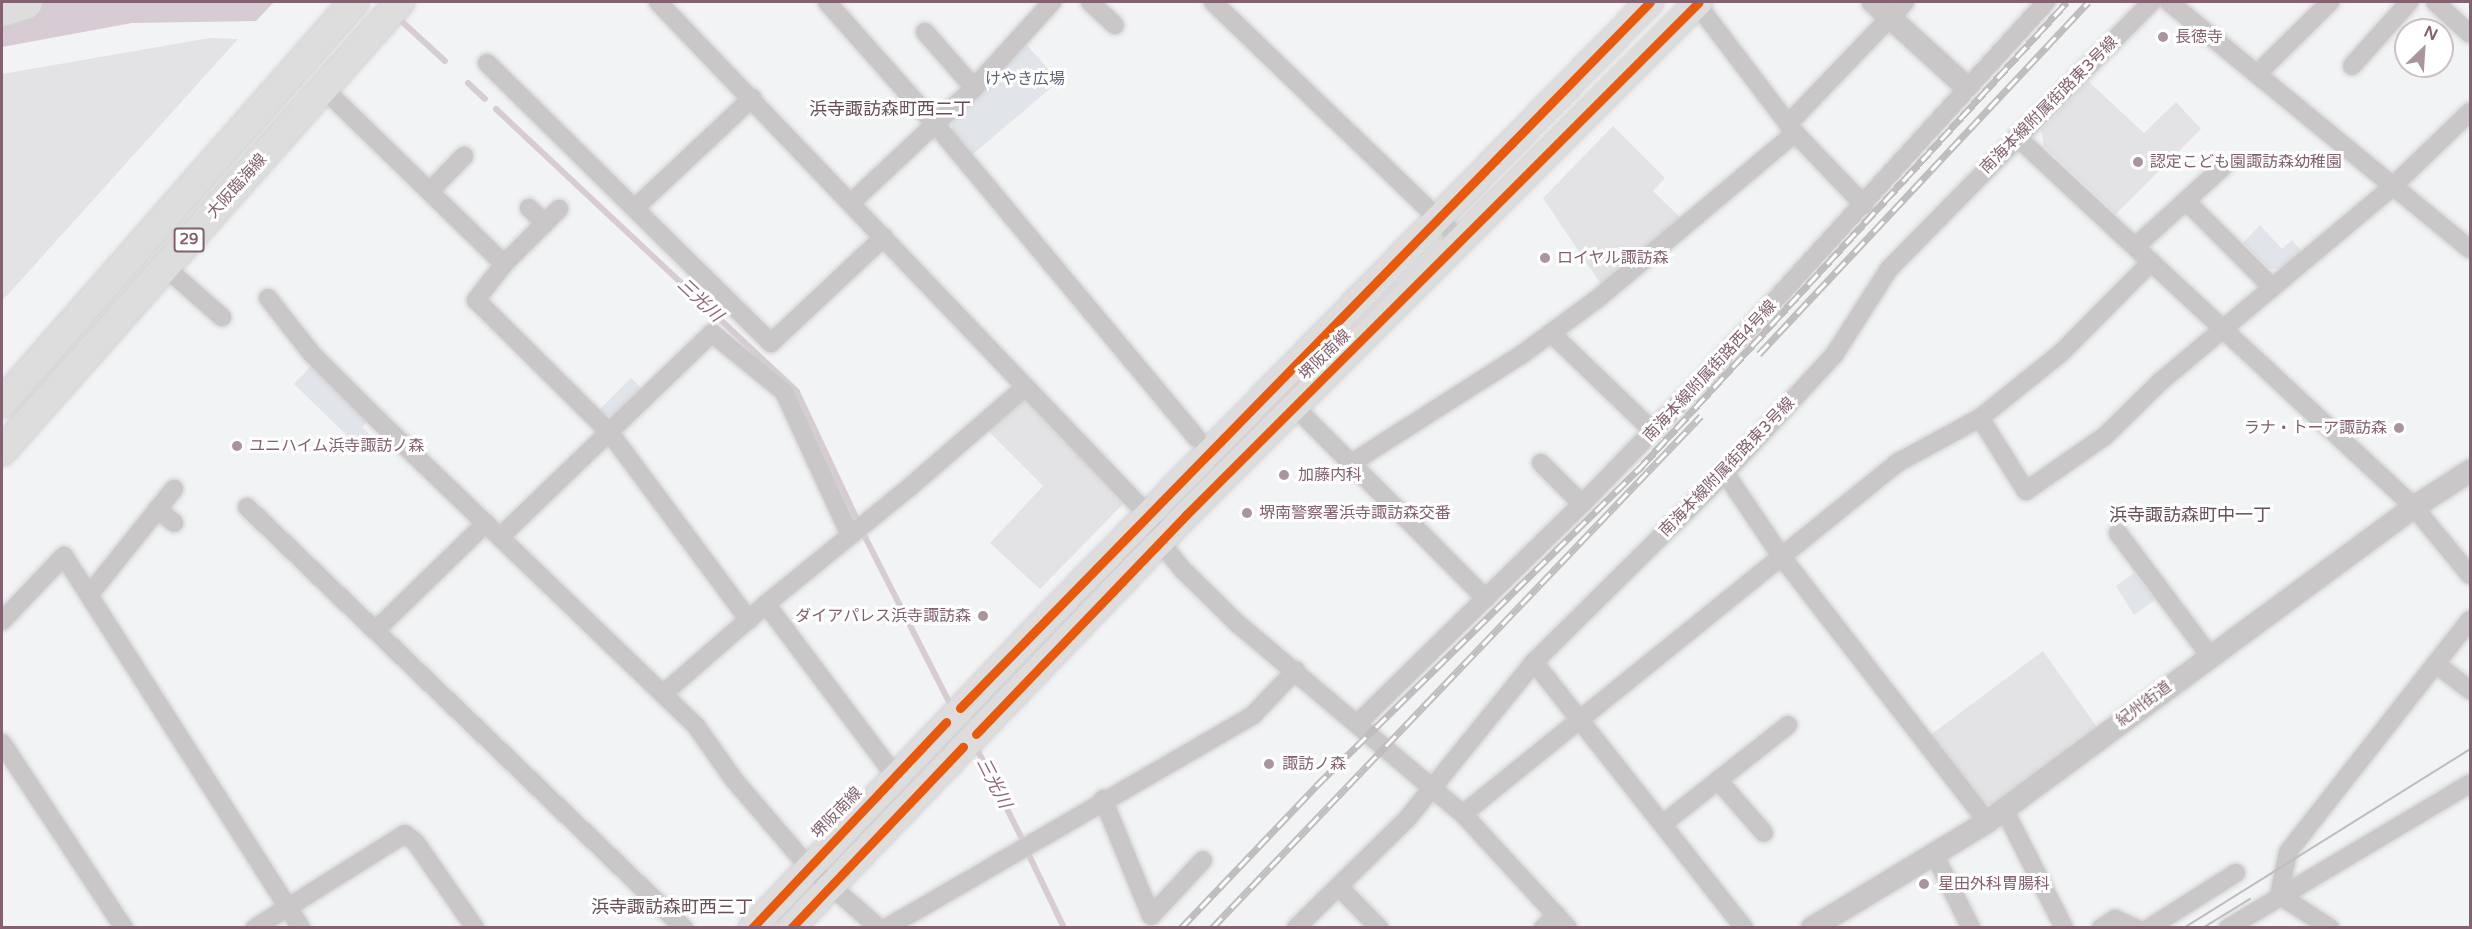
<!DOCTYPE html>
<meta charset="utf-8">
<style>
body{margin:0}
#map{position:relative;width:2472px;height:929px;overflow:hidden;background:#f1f3f4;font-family:"Varela Round","Noto Sans JP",sans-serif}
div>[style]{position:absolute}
.built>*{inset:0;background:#e3e3e5}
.green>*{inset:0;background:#e1e4e8}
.water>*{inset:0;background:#d7ccd3}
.stream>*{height:6px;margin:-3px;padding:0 3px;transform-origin:3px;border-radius:3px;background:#d7ccd3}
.roads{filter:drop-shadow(0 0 2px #d1cfd1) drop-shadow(0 0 2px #d1cfd1)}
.minor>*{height:18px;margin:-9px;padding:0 9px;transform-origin:9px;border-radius:9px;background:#c9c7c8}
.tertiary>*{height:22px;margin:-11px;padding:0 11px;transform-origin:11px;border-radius:11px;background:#c9c7c8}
.secondary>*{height:26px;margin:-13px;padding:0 13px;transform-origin:13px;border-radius:13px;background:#ddd}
.primary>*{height:28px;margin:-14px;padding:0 14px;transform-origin:14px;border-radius:14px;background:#ddd}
.motorway>*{height:33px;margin:-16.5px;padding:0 16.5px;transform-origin:16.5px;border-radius:16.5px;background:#ddd}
.tram>*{height:1.5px;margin:-0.75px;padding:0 0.75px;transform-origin:0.75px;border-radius:0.75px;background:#c0bdbe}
.rail>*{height:7px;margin-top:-3.5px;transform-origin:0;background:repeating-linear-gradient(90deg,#fff 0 14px,#c0bdbe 0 28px);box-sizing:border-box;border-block:2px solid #c0bdbe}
.cycleway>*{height:9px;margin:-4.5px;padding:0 4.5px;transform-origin:4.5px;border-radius:4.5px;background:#e8590c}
.dots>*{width:16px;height:16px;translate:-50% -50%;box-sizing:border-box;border:3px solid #fff;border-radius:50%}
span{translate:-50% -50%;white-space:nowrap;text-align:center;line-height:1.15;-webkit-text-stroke:6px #fff;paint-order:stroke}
.shield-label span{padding:2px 4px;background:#fff;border:2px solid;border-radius:4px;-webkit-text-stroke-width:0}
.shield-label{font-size:15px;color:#836170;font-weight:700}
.poi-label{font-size:16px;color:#836170}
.left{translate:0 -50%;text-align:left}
.right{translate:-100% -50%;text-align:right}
.park-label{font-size:16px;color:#60637a}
.street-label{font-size:16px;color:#836170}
.neighbourhood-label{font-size:18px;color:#68505a}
.water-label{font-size:18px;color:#8f667f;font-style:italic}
.frame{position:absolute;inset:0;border:3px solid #836170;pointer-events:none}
.north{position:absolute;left:2394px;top:18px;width:60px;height:60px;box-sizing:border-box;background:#fff;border:2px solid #cdc0c6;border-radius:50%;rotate:25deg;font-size:16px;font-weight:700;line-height:24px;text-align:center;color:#836170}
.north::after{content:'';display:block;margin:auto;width:21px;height:27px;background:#aa949e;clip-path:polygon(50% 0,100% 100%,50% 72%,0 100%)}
</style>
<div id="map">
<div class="built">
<div style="clip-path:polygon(210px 38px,238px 39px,2px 301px,2px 74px)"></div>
<div style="clip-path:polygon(2088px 81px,2144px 133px,2176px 102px,2201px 129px,2116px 214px,2044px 146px,2041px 130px)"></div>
<div style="clip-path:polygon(1613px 126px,1665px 178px,1653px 191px,1683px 220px,1602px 286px,1543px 198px)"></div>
<div style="clip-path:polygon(1020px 397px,1030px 397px,1127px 500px,1040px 589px,990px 543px,1043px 486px,986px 429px)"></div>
<div style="clip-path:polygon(2043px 651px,2097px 727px,1993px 805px,1980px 801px,1929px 736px)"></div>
</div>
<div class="green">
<div style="clip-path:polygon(1024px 42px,1059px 81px,972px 155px,951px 131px,953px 120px)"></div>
<div style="clip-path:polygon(2260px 225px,2282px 249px,2292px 240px,2303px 253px,2281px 269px,2270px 269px,2243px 243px)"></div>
<div style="clip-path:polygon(312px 365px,369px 420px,362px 427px,376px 441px,365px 453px,294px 384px)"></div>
<div style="clip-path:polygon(631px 378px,643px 390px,617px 416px,604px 415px,599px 410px)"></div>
<div style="clip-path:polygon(2134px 573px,2155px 600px,2134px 615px,2116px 586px)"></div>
</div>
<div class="water">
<div style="clip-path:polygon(2px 2px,274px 2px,256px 21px,132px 23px,2px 47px)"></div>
</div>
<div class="stream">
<div style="left:397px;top:17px;width:65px;rotate:42.5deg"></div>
<div style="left:468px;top:83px;width:23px;rotate:43deg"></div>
<div style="left:496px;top:109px;width:413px;rotate:43.2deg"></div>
<div style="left:797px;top:392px;width:146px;rotate:64.8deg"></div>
<div style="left:864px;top:535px;width:194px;rotate:63deg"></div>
<div style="left:975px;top:745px;width:107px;rotate:63.4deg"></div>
<div style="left:1027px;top:851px;width:85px;rotate:64.3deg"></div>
</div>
<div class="roads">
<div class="minor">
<div style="left:658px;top:2px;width:709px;rotate:46.31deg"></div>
<div style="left:1148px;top:515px;width:31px;rotate:65deg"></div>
<div style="left:1161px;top:543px;width:32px;rotate:51deg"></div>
<div style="left:1181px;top:568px;width:80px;rotate:44.5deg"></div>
<div style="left:1238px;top:624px;width:294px;rotate:40.2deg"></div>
<div style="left:1463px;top:814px;width:155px;rotate:47.4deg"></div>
<div style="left:827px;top:2px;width:163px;rotate:48.5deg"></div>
<div style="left:935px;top:124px;width:114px;rotate:136.8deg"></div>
<div style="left:1052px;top:2px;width:116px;rotate:132.2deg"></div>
<div style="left:974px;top:88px;width:53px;rotate:137.3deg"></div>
<div style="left:935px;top:124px;width:409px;rotate:50.2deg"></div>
<div style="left:1090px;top:2px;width:34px;rotate:43deg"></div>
<div style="left:1213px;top:2px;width:346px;rotate:43.9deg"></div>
<div style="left:2169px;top:2px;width:389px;rotate:39.4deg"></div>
<div style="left:2435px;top:2px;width:47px;rotate:42.4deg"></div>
<div style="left:1697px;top:4px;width:162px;rotate:52.8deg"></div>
<div style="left:1795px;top:133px;width:100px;rotate:46.2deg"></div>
<div style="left:925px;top:32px;width:74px;rotate:48.8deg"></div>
<div style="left:487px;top:63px;width:399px;rotate:44.6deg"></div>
<div style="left:771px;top:343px;width:155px;rotate:-43.2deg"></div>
<div style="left:2352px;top:66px;width:86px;rotate:-48.3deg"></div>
<div style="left:2257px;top:74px;width:103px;rotate:-44.6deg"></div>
<div style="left:323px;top:88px;width:252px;rotate:44.2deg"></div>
<div style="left:504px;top:264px;width:46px;rotate:127.9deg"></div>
<div style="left:476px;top:300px;width:189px;rotate:44.8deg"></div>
<div style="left:610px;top:433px;width:233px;rotate:53.4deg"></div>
<div style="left:1788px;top:124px;width:169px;rotate:-46.2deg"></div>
<div style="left:2017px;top:137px;width:543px;rotate:42.98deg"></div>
<div style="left:2414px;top:507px;width:88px;rotate:50.5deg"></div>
<div style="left:430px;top:191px;width:49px;rotate:-45.8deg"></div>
<div style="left:2186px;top:201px;width:122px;rotate:45deg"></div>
<div style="left:529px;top:208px;width:22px;rotate:43deg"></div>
<div style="left:635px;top:208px;width:161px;rotate:-43.2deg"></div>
<div style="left:2135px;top:247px;width:119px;rotate:-42.3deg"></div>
<div style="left:504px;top:264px;width:78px;rotate:-45deg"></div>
<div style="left:165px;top:267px;width:76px;rotate:41.3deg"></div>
<div style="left:268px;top:298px;width:71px;rotate:51.8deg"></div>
<div style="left:312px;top:354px;width:91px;rotate:45deg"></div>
<div style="left:376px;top:418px;width:444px;rotate:43.9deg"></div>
<div style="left:696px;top:726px;width:67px;rotate:54.7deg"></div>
<div style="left:735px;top:781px;width:111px;rotate:49.4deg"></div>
<div style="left:807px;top:865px;width:96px;rotate:41.2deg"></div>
<div style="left:1551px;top:333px;width:141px;rotate:43.9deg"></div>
<div style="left:1294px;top:406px;width:272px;rotate:45.1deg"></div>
<div style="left:1980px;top:418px;width:86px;rotate:57.8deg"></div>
<div style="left:2026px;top:491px;width:96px;rotate:-34.8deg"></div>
<div style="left:2105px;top:436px;width:78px;rotate:-44.5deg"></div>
<div style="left:2161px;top:381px;width:303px;rotate:-40deg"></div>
<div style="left:2393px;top:186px;width:107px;rotate:-43.9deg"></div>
<div style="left:1353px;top:462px;width:203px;rotate:-32.5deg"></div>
<div style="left:1524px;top:353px;width:89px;rotate:-36.4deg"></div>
<div style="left:1596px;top:300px;width:260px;rotate:-40deg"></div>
<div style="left:1541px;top:463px;width:58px;rotate:45deg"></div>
<div style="left:1725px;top:473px;width:100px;rotate:56deg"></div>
<div style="left:1781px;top:556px;width:336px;rotate:52.2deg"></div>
<div style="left:247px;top:507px;width:607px;rotate:43.93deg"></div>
<div style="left:157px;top:509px;width:22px;rotate:39deg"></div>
<div style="left:2118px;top:533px;width:154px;rotate:53.2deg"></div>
<div style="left:500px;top:537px;width:294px;rotate:-43.9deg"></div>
<div style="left:712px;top:333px;width:93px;rotate:39.3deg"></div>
<div style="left:784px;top:392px;width:157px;rotate:65.2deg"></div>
<div style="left:89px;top:595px;width:136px;rotate:-51.3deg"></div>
<div style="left:766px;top:604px;width:187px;rotate:-39.1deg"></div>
<div style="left:911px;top:486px;width:150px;rotate:-40.9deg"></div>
<div style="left:2px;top:621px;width:90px;rotate:-46.4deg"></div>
<div style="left:64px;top:556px;width:441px;rotate:57.5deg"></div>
<div style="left:377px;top:629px;width:152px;rotate:-44.2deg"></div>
<div style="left:1534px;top:662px;width:339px;rotate:51.7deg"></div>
<div style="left:2436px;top:664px;width:43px;rotate:37.4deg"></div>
<div style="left:663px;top:694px;width:137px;rotate:-41.1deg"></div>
<div style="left:766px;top:604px;width:215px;rotate:53.1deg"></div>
<div style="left:1357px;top:724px;width:315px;rotate:-44.4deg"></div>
<div style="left:1582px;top:504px;width:181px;rotate:-45.9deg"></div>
<div style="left:1708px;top:374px;width:503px;rotate:-47.74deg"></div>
<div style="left:2px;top:743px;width:222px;rotate:56.6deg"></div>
<div style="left:1718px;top:780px;width:70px;rotate:49deg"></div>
<div style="left:1103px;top:799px;width:126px;rotate:67.7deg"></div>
<div style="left:1151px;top:916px;width:76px;rotate:-47.1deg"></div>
<div style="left:2004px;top:809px;width:133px;rotate:63.2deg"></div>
<div style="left:1463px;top:814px;width:558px;rotate:-38.96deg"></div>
<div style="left:1897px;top:463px;width:94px;rotate:-28.5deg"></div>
<div style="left:1980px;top:418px;width:105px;rotate:-38.8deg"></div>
<div style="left:2062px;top:352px;width:127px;rotate:-45.3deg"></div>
<div style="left:1664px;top:823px;width:158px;rotate:-38.3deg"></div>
<div style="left:1934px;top:854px;width:83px;rotate:63.4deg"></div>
<div style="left:1340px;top:888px;width:56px;rotate:45.7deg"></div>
<div style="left:2279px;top:895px;width:44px;rotate:-78.2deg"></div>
<div style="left:2288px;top:852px;width:295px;rotate:-51.9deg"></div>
<div style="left:2279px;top:895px;width:61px;rotate:32.9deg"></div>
<div style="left:255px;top:928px;width:177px;rotate:-32.1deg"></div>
<div style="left:405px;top:834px;width:14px;rotate:39deg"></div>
<div style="left:416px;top:843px;width:103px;rotate:55.2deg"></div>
<div style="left:886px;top:928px;width:424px;rotate:-30.1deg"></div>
<div style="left:1253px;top:715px;width:62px;rotate:-46.3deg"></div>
<div style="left:1296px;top:928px;width:156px;rotate:-44.5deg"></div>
<div style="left:1407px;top:819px;width:202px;rotate:-51deg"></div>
<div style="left:1534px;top:662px;width:269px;rotate:-44.7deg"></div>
<div style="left:1725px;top:473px;width:161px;rotate:-47.3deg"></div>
<div style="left:1834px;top:355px;width:102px;rotate:-57.4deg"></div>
<div style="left:1889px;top:269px;width:374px;rotate:-45.5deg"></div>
<div style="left:1543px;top:928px;width:19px;rotate:-43deg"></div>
<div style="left:2101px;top:928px;width:17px;rotate:-33deg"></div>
<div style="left:2115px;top:919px;width:22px;rotate:24deg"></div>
<div style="left:2149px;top:928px;width:103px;rotate:-32.3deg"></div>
<div style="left:2228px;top:928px;width:282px;rotate:-30.8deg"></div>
</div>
<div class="tertiary">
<div style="left:1873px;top:2px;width:126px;rotate:42.4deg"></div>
<div style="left:1812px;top:928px;width:205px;rotate:-31.2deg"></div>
<div style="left:1987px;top:822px;width:531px;rotate:-36.42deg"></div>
<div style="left:2414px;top:507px;width:67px;rotate:-32.7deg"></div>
</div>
<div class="secondary">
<div style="left:752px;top:928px;width:434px;rotate:-46.4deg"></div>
<div style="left:1051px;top:614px;width:856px;rotate:-45.62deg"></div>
<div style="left:791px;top:928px;width:571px;rotate:-46.28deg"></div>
<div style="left:1186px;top:515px;width:725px;rotate:-45deg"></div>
</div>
<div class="primary">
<div style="left:2px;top:403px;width:534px;rotate:-48.72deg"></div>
<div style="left:2px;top:451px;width:600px;rotate:-48.45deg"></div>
</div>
<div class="motorway">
<div style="left:2px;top:9px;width:24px;rotate:-17deg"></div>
</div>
</div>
<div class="tram">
<div style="left:2184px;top:928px;width:337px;rotate:-32deg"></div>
<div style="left:2203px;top:928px;width:55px;rotate:-31.7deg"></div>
</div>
<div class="rail">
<div style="left:1759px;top:354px;width:482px;rotate:-46.9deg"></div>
<div style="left:1181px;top:928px;width:196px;rotate:-46.4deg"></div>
<div style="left:1316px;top:786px;width:451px;rotate:-44.5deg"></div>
<div style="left:1638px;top:470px;width:635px;rotate:-47.49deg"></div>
<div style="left:1212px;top:928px;width:708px;rotate:-46.32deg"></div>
</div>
<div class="cycleway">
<div style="left:960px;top:708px;width:987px;rotate:-45.66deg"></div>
<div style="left:976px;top:734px;width:303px;rotate:-46.2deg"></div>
<div style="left:1186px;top:515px;width:725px;rotate:-45deg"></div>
<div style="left:752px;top:928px;width:283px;rotate:-46.7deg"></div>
<div style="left:791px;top:928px;width:250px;rotate:-46.5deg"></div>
</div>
<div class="dots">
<div style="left:2163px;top:37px;background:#aa949e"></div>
<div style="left:2138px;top:162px;background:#aa949e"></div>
<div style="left:1545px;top:258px;background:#aa949e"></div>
<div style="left:2399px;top:428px;background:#aa949e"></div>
<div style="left:237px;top:446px;background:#aa949e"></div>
<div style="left:1284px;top:475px;background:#aa949e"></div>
<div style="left:1247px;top:513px;background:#aa949e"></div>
<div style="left:983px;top:616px;background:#aa949e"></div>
<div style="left:1269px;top:764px;background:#aa949e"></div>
<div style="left:1924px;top:884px;background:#aa949e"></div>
</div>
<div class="shield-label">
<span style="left:189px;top:240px">29</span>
</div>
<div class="poi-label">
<span class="left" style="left:2175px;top:37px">長徳寺</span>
<span class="left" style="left:2150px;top:162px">認定こども園諏訪森幼稚園</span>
<span class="left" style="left:1557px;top:258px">ロイヤル諏訪森</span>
<span class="right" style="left:2387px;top:428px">ラナ・トーア諏訪森</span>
<span class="left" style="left:249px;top:446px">ユニハイム浜寺諏訪ノ森</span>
<span class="left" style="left:1298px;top:475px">加藤内科</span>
<span class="left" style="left:1259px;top:513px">堺南警察署浜寺諏訪森交番</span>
<span class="right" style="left:971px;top:616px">ダイアパレス浜寺諏訪森</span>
<span class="left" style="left:1282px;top:764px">諏訪ノ森</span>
<span class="left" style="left:1938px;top:884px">星田外科胃腸科</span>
</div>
<div class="park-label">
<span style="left:1025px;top:79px">けやき広場</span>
</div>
<div class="street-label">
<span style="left:2049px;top:105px;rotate:-45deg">南海本線附属街路東3号線</span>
<span style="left:237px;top:186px;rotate:-48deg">大阪臨海線</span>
<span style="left:1325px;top:355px;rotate:-44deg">堺阪南線</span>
<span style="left:1710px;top:371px;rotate:-47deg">南海本線附属街路西4号線</span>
<span style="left:1727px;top:467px;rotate:-46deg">南海本線附属街路東3号線</span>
<span style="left:2144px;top:704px;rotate:-37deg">紀州街道</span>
<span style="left:837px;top:813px;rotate:-46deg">堺阪南線</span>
</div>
<div class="neighbourhood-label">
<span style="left:890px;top:109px">浜寺諏訪森町西二丁</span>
<span style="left:2190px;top:515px">浜寺諏訪森町中一丁</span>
<span style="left:672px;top:907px">浜寺諏訪森町西三丁</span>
</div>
<div class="water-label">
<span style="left:700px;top:300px;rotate:43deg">三光川</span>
<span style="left:994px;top:783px;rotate:63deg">三光川</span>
</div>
<div class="frame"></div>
<div class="north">N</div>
</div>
